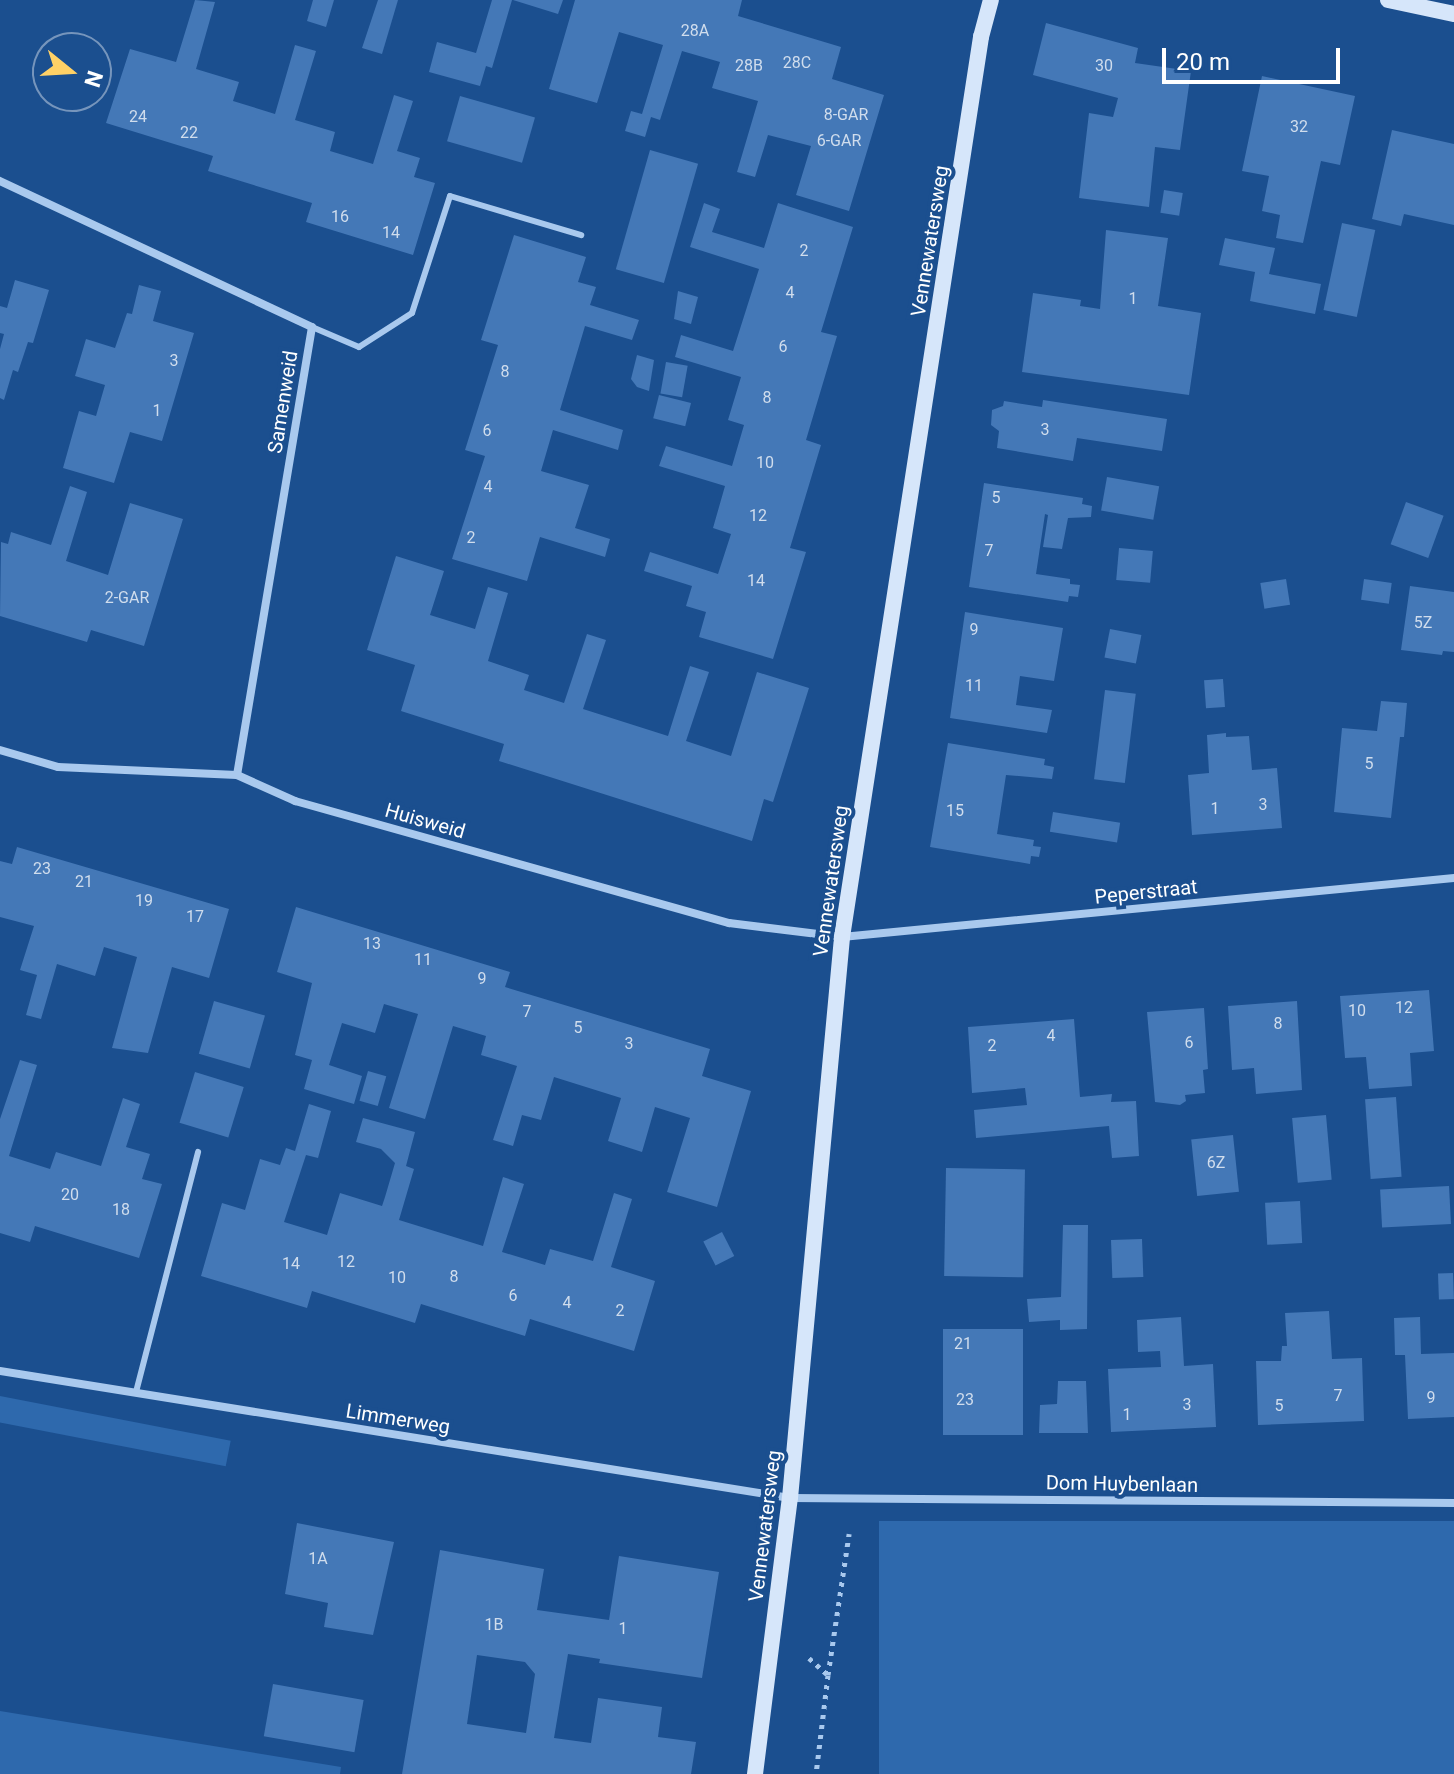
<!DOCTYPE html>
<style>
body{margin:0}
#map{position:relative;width:1454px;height:1774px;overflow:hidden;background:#1b4f8f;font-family:Roboto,sans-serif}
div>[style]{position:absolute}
.green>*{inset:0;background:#2e69ad;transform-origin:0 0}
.building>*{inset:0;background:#4478b7;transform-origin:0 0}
.path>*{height:5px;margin-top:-2.5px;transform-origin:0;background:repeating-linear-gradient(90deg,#a9c9ee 0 4px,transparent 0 10px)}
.lane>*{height:6px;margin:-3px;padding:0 3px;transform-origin:3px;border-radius:3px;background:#a9c9ee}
.street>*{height:8px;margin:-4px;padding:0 4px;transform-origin:4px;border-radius:4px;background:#a9c9ee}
.secondary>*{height:16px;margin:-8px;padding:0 8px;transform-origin:8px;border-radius:8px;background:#d6e6fa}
span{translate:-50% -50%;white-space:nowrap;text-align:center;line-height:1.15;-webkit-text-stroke:8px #1b4f8f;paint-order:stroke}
.number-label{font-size:16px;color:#d0dded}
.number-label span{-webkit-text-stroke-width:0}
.street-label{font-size:20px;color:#fff}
.north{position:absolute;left:32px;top:32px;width:80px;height:80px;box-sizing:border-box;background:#1b4f8f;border:2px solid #7695bc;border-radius:50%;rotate:108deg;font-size:22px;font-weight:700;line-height:32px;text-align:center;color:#fff}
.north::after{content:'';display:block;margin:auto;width:28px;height:36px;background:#ffd166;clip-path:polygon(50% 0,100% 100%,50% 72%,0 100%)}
.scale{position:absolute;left:1162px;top:48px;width:178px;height:36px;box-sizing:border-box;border:4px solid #fff;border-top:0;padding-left:10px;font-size:24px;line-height:28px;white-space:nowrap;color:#fff;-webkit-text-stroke:6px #1b4f8f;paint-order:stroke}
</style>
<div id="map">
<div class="green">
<div style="left:0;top:1396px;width:235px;height:26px;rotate:11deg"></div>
<div style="left:1454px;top:1521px;width:253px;height:575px;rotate:90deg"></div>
<div style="clip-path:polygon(0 1711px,341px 1767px,340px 1774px,0 1774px)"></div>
</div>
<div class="building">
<div style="clip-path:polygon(195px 0,215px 2px,196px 69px,239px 82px,233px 101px,275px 114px,295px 45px,316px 51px,295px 120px,335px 132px,330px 151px,373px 164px,394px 95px,413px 101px,397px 151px,420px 158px,414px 177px,435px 183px,413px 255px,306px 222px,312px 203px,208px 171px,213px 156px,106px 123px,130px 49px,176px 62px)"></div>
<div style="clip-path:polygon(313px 0,334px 0,326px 27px,307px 21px)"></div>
<div style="clip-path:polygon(378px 0,398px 0,382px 54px,362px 48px)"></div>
<div style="clip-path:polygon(492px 0,512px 0,492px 68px,486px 66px,480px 86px,429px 72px,437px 42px,476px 53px)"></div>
<div style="clip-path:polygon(513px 0,563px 0,558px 14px)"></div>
<div style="clip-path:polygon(575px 0,742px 0,738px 16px,841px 47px,832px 79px,884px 95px,849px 211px,796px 195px,811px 146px,768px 135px,755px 177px,737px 172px,758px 101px,712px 88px,720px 62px,682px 51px,660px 120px,651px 117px,645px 137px,625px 131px,631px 111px,642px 114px,663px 45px,619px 32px,597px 103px,549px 89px)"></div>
<div style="clip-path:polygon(1046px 23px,1138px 48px,1135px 63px,1191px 71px,1180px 150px,1155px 147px,1149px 207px,1079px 198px,1089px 113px,1113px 117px,1118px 98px,1033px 75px)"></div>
<div style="clip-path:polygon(1262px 76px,1355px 96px,1340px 165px,1321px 161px,1303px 243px,1276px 238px,1280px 215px,1262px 211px,1269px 176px,1242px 171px)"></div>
<div style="left:460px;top:96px;width:78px;height:47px;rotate:16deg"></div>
<div style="clip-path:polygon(1392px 130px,1454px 144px,1454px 225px,1404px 214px,1401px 226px,1372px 219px)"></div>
<div style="left:650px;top:150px;width:50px;height:124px;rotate:16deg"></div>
<div style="left:1164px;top:190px;width:19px;height:23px;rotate:9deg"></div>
<div style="clip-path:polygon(704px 203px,720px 209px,712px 232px,764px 248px,778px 203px,853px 227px,821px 332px,837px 336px,806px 440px,821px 445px,790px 548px,806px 552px,773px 659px,699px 637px,706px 612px,686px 606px,692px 586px,644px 571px,650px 552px,718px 574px,731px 534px,713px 528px,725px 486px,659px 466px,666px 446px,732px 466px,744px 425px,728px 420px,741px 377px,675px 357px,681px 335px,733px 351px,759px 269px,690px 247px)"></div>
<div style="left:1342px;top:223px;width:34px;height:89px;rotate:12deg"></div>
<div style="clip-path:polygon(1106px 230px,1168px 238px,1158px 306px,1201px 313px,1189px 395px,1022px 372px,1033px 293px,1081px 300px,1080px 306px,1100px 309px)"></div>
<div style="clip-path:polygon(514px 235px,586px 257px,578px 282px,596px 287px,590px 305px,639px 320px,632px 340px,585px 326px,560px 410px,623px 430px,618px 450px,553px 430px,541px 471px,589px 485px,575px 528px,610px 539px,605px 557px,540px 537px,527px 581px,452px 559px,485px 456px,465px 450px,498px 345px,481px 340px)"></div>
<div style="clip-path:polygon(1225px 238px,1275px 248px,1269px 274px,1321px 284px,1315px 314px,1250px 301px,1255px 272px,1219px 265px)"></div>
<div style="clip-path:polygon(15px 280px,49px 290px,33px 343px,28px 342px,18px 372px,13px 370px,4px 400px,0 398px,0 349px,4px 334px,0 333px,0 306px,7px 308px)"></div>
<div style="clip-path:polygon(139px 285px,161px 291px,153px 321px,194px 333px,162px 441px,130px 432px,114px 483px,63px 468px,79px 411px,96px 416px,105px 385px,75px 376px,86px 339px,115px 348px,127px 313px,132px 314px)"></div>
<div style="clip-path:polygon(678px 291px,698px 297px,691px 324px,674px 319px)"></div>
<div style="clip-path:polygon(637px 355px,654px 360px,649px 391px,637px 387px,631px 379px)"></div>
<div style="left:666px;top:362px;width:22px;height:32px;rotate:10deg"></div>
<div style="left:659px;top:395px;width:33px;height:24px;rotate:14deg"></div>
<div style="clip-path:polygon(1043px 400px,1167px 419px,1162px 451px,1077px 438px,1073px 461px,997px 448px,999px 431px,991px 425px,992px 410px,1003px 406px,1004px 401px,1042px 407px)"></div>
<div style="left:1107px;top:477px;width:53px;height:34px;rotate:10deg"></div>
<div style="clip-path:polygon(984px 483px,1083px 498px,1082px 504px,1092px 506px,1091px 517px,1068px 518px,1062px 549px,1043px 547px,1048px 515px,1045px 514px,1036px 574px,1070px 579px,1070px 584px,1080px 585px,1078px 597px,1069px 596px,1068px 602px,969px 587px)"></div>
<div style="clip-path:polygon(70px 486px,87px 492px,66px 561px,108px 575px,130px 503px,183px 519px,144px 646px,91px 630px,87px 642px,0 616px,1px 542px,8px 544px,11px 532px,51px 545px)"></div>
<div style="left:1406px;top:502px;width:40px;height:45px;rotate:20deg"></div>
<div style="left:1119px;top:548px;width:34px;height:32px;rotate:5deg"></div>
<div style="clip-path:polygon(396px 556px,444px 571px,430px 615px,475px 629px,488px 587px,508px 593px,488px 661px,529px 675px,524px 690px,564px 703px,587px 634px,606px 640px,583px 709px,668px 736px,690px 666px,709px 672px,686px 741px,731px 756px,757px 672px,809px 688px,773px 802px,764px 799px,752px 841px,499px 761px,504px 744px,401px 711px,415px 665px,367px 650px)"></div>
<div style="left:1286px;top:579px;width:26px;height:26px;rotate:81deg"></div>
<div style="left:1364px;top:579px;width:28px;height:21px;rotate:8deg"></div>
<div style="clip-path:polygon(1410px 586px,1454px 592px,1454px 652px,1443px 651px,1442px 655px,1401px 650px)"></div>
<div style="clip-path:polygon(965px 612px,1063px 628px,1054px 681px,1020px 676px,1016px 705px,1052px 710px,1047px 733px,950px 718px)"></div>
<div style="left:1110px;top:629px;width:32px;height:29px;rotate:11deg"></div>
<div style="left:1223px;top:679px;width:28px;height:19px;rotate:86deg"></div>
<div style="left:1105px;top:690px;width:31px;height:90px;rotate:7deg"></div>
<div style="clip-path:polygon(1381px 701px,1407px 703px,1404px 737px,1400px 737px,1391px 818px,1334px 812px,1342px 728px,1377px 731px)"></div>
<div style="clip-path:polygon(1226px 733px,1226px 737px,1249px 736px,1252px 770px,1277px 768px,1282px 828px,1192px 835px,1188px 775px,1209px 773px,1207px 735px)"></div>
<div style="clip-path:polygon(948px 743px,1045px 759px,1044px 765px,1054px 767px,1052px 779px,1006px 775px,997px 834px,1034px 840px,1033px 846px,1041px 847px,1039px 857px,1031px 856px,1030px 864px,930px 847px)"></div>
<div style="left:1053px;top:812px;width:68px;height:20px;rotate:9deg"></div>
<div style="clip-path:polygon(17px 847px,229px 909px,209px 978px,172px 967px,148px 1053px,112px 1048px,137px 957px,104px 947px,95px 976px,57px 964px,41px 1019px,26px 1015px,37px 975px,20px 970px,34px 926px,0 917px,0 861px,12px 864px)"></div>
<div style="clip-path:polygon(296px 907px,510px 972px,505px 987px,710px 1049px,702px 1076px,751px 1091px,717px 1207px,667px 1192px,690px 1118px,655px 1107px,642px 1152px,608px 1141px,621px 1098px,554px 1077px,541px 1120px,522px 1115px,513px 1146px,493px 1140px,517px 1066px,481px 1055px,486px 1036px,453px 1026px,425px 1119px,389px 1108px,418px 1014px,384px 1004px,375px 1033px,342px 1023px,329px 1065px,362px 1076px,354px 1104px,304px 1089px,312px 1060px,295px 1055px,312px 983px,277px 972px)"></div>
<div style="clip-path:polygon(1429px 990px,1434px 1051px,1410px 1053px,1412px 1086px,1369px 1089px,1366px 1057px,1345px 1058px,1340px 996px)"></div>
<div style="left:214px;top:1001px;width:53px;height:55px;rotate:16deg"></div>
<div style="clip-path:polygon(1297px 1001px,1302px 1090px,1256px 1094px,1254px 1068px,1232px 1070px,1228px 1006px)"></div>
<div style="clip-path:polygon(1204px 1008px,1208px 1069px,1203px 1070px,1205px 1093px,1185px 1095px,1186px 1101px,1180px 1105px,1155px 1102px,1147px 1012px)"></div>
<div style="clip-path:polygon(1074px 1019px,1080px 1097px,1112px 1094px,1111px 1102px,1136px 1101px,1139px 1156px,1112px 1158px,1109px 1126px,976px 1138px,974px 1110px,1027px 1105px,1025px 1088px,972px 1093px,968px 1027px)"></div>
<div style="clip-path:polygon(20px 1060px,37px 1065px,9px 1156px,50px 1169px,56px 1152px,101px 1166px,123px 1098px,140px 1104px,126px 1147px,150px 1154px,142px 1179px,162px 1184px,139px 1258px,35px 1226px,30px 1242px,0 1233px,0 1119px)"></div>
<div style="left:368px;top:1071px;width:19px;height:31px;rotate:16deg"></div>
<div style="left:195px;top:1072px;width:51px;height:53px;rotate:17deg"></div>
<div style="left:1396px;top:1097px;width:80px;height:31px;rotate:86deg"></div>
<div style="clip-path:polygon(309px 1104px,331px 1111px,318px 1158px,306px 1155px,284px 1222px,327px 1235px,340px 1193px,382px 1206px,385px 1197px,395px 1163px,381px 1149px,356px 1142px,363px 1118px,415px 1132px,406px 1166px,414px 1169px,399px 1220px,483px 1246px,503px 1177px,524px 1184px,502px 1252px,545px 1265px,550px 1249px,593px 1261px,614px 1193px,632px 1199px,611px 1267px,655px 1281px,634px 1351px,530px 1319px,525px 1336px,421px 1304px,415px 1323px,312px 1291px,307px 1308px,201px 1276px,222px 1203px,245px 1210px,260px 1159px,280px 1165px,286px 1148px,295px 1151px)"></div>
<div style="left:1326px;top:1115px;width:65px;height:34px;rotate:85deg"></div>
<div style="left:1233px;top:1135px;width:57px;height:42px;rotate:84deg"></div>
<div style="left:946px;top:1168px;width:79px;height:108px;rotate:1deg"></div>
<div style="left:1449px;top:1186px;width:38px;height:69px;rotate:87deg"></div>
<div style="left:1300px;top:1201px;width:42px;height:35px;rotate:87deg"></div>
<div style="clip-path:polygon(1063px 1225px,1088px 1225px,1087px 1329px,1060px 1330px,1060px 1320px,1029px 1322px,1027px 1299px,1061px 1297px)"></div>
<div style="left:722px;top:1232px;width:27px;height:21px;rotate:63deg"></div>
<div style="left:1142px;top:1239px;width:38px;height:31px;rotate:88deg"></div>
<div style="left:1453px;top:1273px;width:26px;height:15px;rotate:88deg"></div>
<div style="clip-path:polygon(1329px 1311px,1332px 1359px,1362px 1358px,1364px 1421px,1258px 1425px,1256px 1361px,1281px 1361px,1282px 1346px,1287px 1346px,1285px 1313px)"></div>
<div style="clip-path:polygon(1181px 1317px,1184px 1366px,1213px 1364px,1216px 1427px,1111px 1432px,1108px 1369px,1161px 1367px,1160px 1351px,1138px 1352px,1137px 1320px)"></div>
<div style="clip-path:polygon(1420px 1317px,1421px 1354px,1454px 1353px,1454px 1417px,1408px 1419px,1405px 1355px,1395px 1355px,1394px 1318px)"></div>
<div style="left:943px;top:1329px;width:80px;height:106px"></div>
<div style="clip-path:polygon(1058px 1381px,1086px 1381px,1088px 1433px,1039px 1433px,1040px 1405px,1057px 1404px)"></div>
<div style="clip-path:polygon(297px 1523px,394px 1542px,373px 1635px,324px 1627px,328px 1603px,285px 1594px)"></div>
<div style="clip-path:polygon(evenodd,440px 1550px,544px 1569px,537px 1610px,609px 1620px,619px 1556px,719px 1572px,702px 1678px,599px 1663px,600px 1659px,568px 1654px,554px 1738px,591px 1743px,598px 1698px,662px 1707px,658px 1737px,696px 1742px,691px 1774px,402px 1774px,440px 1550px,477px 1655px,525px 1662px,535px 1674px,526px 1733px,467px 1724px,477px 1655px)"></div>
<div style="left:273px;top:1684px;width:92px;height:53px;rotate:10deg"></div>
</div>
<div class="path">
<div style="left:809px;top:1658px;width:25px;rotate:42deg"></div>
<div style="left:828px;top:1675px;width:100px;rotate:96.9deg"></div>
<div style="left:828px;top:1675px;width:143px;rotate:-81.5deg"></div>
</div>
<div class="lane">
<div style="left:312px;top:327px;width:51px;rotate:23.1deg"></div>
<div style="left:359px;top:347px;width:63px;rotate:-32.7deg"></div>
<div style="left:412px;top:313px;width:123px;rotate:-72deg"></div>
<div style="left:450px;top:196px;width:137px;rotate:16.6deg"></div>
<div style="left:136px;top:1392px;width:248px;rotate:-75.5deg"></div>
</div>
<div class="street">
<div style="left:0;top:181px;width:344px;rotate:25.1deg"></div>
<div style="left:312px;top:327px;width:454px;rotate:99.5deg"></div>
<div style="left:0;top:750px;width:60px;rotate:16.3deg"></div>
<div style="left:58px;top:767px;width:179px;rotate:2.6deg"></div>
<div style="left:237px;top:775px;width:64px;rotate:24.1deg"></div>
<div style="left:295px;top:801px;width:451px;rotate:15.7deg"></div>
<div style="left:729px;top:923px;width:114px;rotate:7.1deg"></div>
<div style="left:842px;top:937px;width:615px;rotate:-5.51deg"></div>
<div style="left:0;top:1371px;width:800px;rotate:9.13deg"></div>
<div style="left:790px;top:1498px;width:664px;rotate:0.43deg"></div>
</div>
<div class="secondary">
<div style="left:1388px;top:0;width:67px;rotate:12deg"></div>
<div style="left:755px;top:1774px;width:278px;rotate:-82.8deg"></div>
<div style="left:790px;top:1498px;width:563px;rotate:-84.7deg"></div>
<div style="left:842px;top:937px;width:911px;rotate:-81.22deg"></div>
<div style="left:981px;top:37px;width:38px;rotate:-75deg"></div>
</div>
<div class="number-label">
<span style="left:695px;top:31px">28A</span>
<span style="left:797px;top:63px">28C</span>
<span style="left:749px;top:66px">28B</span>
<span style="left:1104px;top:66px">30</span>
<span style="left:846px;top:115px">8-GAR</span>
<span style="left:138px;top:117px">24</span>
<span style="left:1299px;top:127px">32</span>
<span style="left:189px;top:133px">22</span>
<span style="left:839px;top:141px">6-GAR</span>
<span style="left:340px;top:217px">16</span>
<span style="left:391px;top:233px">14</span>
<span style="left:804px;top:251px">2</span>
<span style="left:790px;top:293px">4</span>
<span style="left:1133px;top:299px">1</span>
<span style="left:783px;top:347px">6</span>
<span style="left:174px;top:361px">3</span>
<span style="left:505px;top:372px">8</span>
<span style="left:767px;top:398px">8</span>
<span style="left:157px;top:411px">1</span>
<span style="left:1045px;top:430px">3</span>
<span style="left:487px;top:431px">6</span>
<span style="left:765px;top:463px">10</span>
<span style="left:488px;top:487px">4</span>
<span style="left:996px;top:498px">5</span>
<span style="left:758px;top:516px">12</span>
<span style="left:471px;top:538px">2</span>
<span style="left:989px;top:551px">7</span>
<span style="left:756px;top:581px">14</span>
<span style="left:127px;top:598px">2-GAR</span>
<span style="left:1423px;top:623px">5Z</span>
<span style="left:974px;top:630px">9</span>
<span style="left:974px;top:686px">11</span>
<span style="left:1369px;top:764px">5</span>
<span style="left:1263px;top:805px">3</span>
<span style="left:1215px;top:809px">1</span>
<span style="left:955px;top:811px">15</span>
<span style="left:42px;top:869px">23</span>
<span style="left:84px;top:882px">21</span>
<span style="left:144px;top:901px">19</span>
<span style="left:195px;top:917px">17</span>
<span style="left:372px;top:944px">13</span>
<span style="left:423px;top:960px">11</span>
<span style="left:482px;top:979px">9</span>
<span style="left:1404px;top:1008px">12</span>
<span style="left:1357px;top:1011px">10</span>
<span style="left:527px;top:1012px">7</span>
<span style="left:1278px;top:1024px">8</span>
<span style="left:578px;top:1028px">5</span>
<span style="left:1051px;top:1036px">4</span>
<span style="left:1189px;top:1043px">6</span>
<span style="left:629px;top:1044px">3</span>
<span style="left:992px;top:1046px">2</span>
<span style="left:1216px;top:1163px">6Z</span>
<span style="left:70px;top:1195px">20</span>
<span style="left:121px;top:1210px">18</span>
<span style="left:346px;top:1262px">12</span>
<span style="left:291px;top:1264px">14</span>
<span style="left:454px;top:1277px">8</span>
<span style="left:397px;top:1278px">10</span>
<span style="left:513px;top:1296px">6</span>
<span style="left:567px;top:1303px">4</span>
<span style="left:620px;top:1311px">2</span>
<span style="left:963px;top:1344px">21</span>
<span style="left:1338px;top:1396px">7</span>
<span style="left:1431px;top:1398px">9</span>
<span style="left:965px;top:1400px">23</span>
<span style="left:1187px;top:1405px">3</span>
<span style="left:1279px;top:1406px">5</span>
<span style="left:1127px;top:1415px">1</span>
<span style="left:318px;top:1559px">1A</span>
<span style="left:494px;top:1625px">1B</span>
<span style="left:623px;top:1629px">1</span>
</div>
<div class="street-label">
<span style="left:930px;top:241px;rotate:-81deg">Vennewatersweg</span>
<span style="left:283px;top:402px;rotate:-81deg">Samenweid</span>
<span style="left:425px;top:821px;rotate:16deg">Huisweid</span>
<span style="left:831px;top:881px;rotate:-82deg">Vennewatersweg</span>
<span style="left:1146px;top:892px;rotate:-6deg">Peperstraat</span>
<span style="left:398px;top:1419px;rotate:9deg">Limmerweg</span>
<span style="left:1122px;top:1484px;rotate:1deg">Dom Huybenlaan</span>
<span style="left:765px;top:1526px;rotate:-83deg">Vennewatersweg</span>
</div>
<div class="north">N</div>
<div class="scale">20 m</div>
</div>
